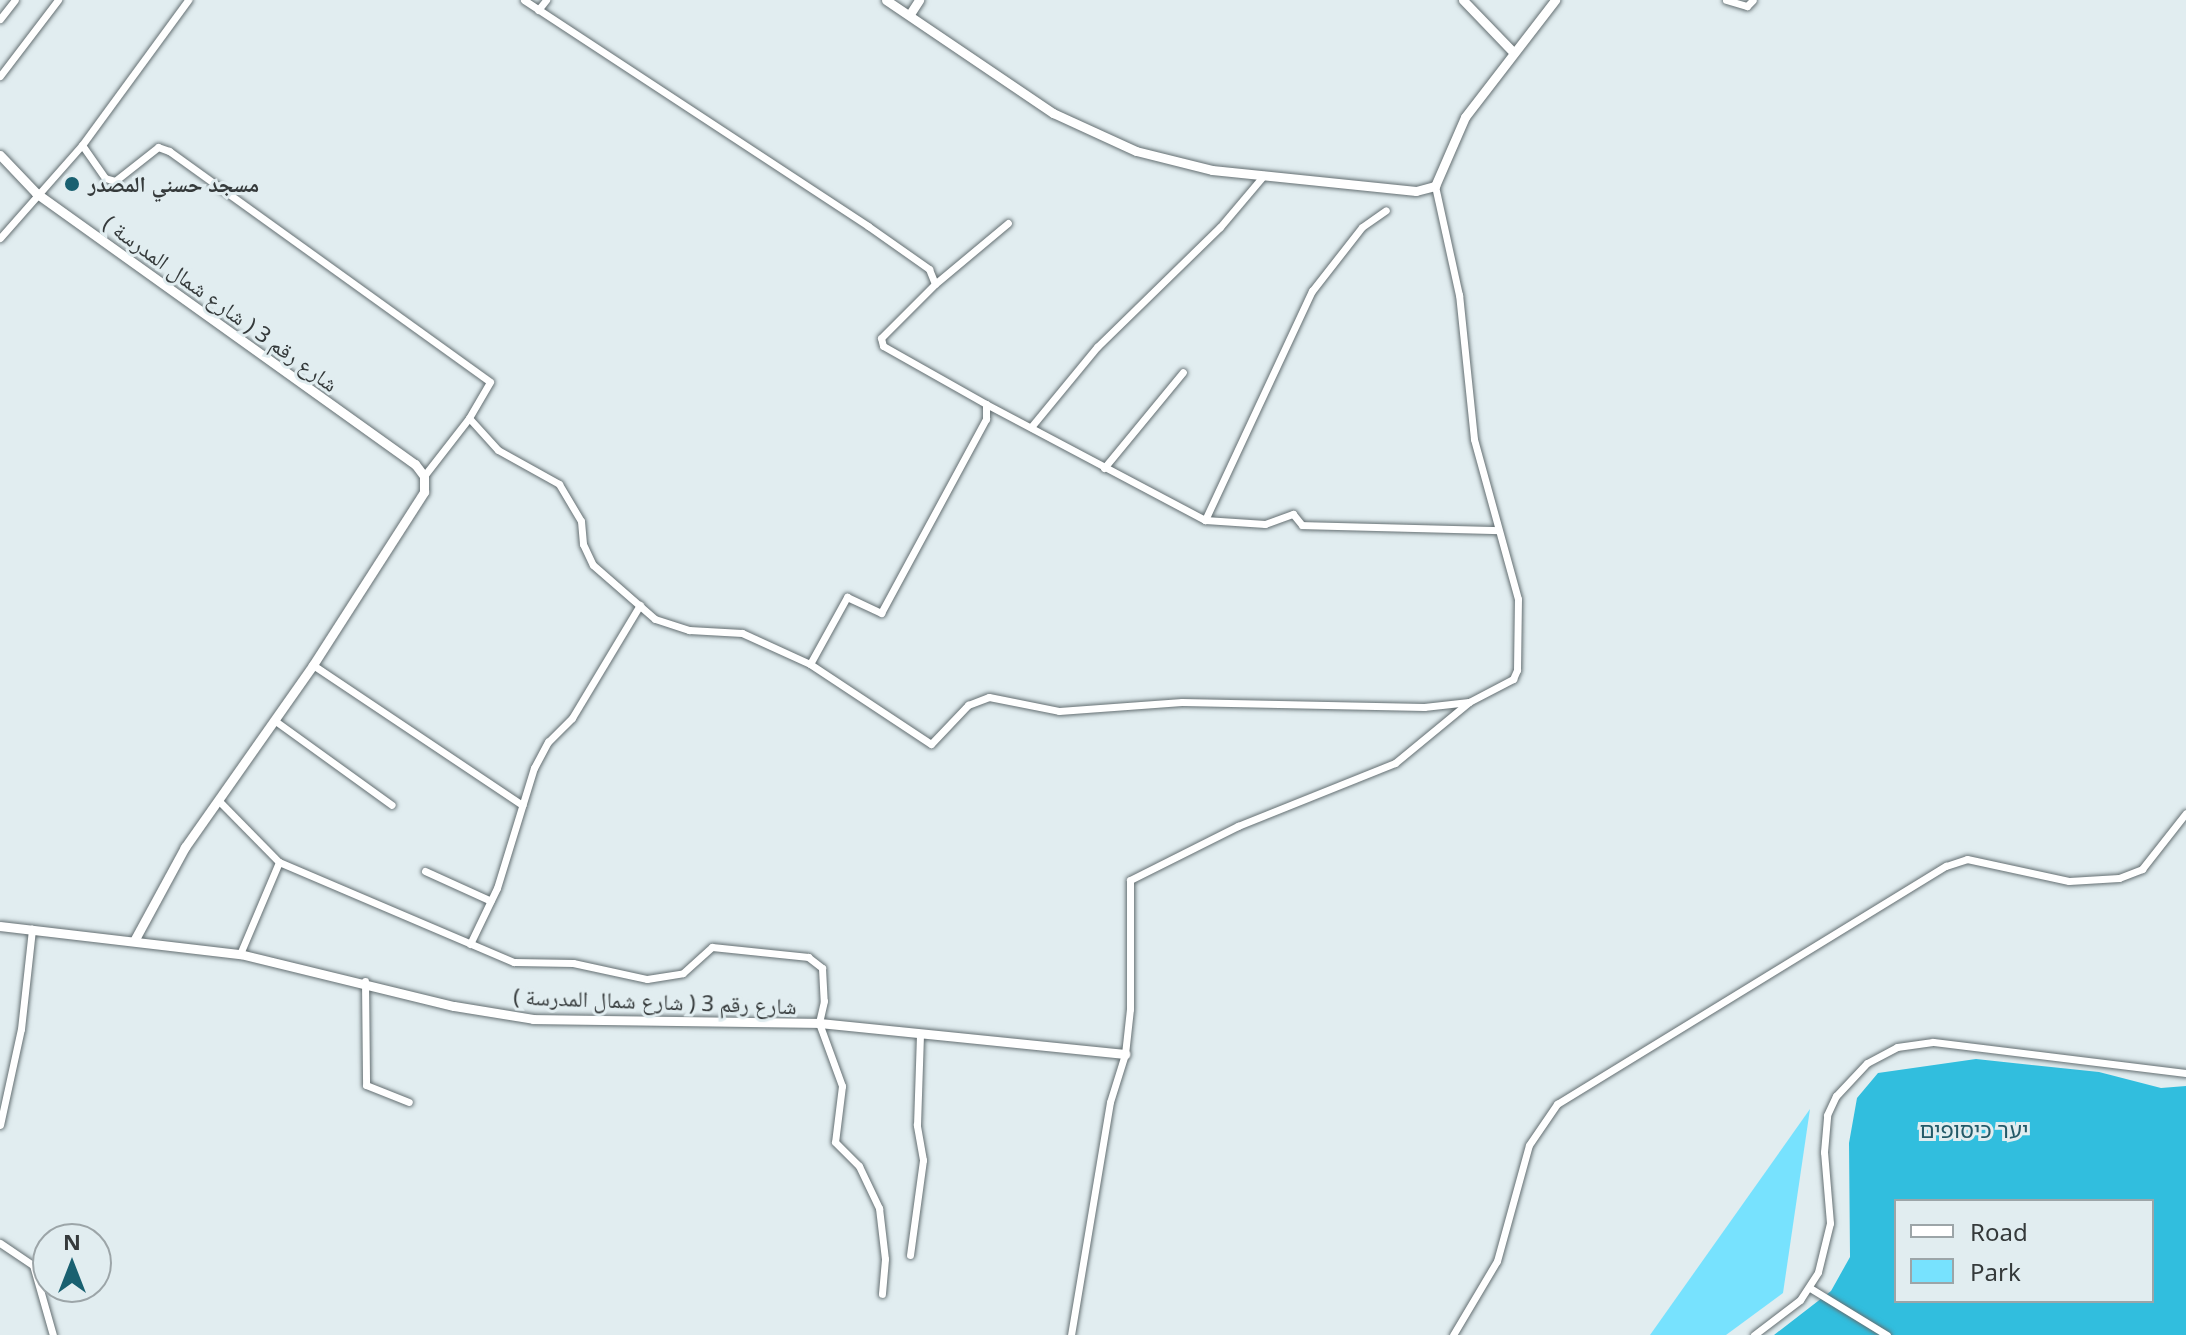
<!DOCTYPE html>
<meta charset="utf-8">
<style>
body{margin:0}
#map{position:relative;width:2186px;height:1335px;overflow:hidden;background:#e1edf0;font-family:"Noto Sans","Noto Naskh Arabic","Noto Sans Hebrew",sans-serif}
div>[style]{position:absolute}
.green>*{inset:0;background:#77e2fe}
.forest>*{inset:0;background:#31bede}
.roads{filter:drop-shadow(0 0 2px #646f72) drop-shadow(0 0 2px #646f72)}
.minor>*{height:7px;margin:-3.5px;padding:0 3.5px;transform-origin:3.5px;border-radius:3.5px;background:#fff}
.tertiary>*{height:9px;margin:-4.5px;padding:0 4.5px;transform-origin:4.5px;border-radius:4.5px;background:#fff}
.dots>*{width:22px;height:22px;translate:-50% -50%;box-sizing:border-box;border:4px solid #e1edf0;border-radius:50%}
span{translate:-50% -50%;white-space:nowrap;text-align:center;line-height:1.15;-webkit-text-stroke:6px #e1edf0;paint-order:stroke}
.poi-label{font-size:22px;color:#353a3b;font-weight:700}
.left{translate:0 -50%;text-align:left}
.street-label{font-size:22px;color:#353a3b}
.park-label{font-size:22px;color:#235a68}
.legend{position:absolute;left:1894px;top:1199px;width:260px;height:104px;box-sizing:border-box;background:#e1edf0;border:2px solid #9ca5a8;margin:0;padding:10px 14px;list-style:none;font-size:24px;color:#353a3b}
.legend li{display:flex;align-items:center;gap:16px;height:40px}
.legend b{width:40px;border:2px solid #9ca5a8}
.north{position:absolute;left:32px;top:1223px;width:80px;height:80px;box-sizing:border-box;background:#e1edf0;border:2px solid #9ca5a8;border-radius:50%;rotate:0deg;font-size:22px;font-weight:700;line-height:32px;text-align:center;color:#353a3b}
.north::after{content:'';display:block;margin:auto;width:28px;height:36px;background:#196070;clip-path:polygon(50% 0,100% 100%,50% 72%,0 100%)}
</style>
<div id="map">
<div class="green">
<div style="clip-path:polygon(1810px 1109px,1783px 1293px,1726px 1335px,1650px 1335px)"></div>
</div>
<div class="forest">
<div style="clip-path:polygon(evenodd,1976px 1059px,2099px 1072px,2161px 1088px,2186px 1086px,2186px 1335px,1774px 1335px,1831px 1291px,1850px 1257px,1849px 1143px,1857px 1098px,1878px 1073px,1976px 1059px,1896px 1201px,2152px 1201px,2152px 1301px,1896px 1301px,1896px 1201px)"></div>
</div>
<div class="roads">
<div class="minor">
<div style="left:524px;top:0;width:412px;rotate:33.3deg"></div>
<div style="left:868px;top:226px;width:75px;rotate:35.2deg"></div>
<div style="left:929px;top:269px;width:16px;rotate:68deg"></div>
<div style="left:1726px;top:0;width:22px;rotate:16deg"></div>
<div style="left:1747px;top:6px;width:8px;rotate:-45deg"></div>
<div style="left:538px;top:10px;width:13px;rotate:-51deg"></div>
<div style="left:0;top:19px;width:24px;rotate:-52deg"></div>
<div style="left:0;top:76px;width:96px;rotate:-52.7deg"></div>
<div style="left:82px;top:145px;width:40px;rotate:55.1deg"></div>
<div style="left:105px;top:178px;width:10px;rotate:17deg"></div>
<div style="left:115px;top:181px;width:55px;rotate:-38.3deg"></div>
<div style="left:158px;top:147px;width:12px;rotate:20deg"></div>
<div style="left:169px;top:151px;width:395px;rotate:35.7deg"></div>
<div style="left:490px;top:382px;width:42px;rotate:120.3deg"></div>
<div style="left:469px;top:418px;width:43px;rotate:47.8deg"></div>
<div style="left:498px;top:450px;width:70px;rotate:29.1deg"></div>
<div style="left:559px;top:484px;width:43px;rotate:59.3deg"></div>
<div style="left:581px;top:521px;width:23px;rotate:85deg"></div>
<div style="left:583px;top:544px;width:23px;rotate:65deg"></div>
<div style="left:593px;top:565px;width:82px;rotate:41.1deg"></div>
<div style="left:655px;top:619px;width:36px;rotate:18deg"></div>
<div style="left:689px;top:630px;width:53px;rotate:3.2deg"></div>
<div style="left:742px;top:633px;width:75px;rotate:24.5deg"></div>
<div style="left:810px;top:664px;width:145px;rotate:33.5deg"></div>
<div style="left:931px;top:744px;width:54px;rotate:-46.5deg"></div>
<div style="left:968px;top:705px;width:22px;rotate:-21deg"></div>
<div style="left:989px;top:697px;width:71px;rotate:11.3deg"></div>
<div style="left:1059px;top:711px;width:123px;rotate:-4.2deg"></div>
<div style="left:1182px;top:702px;width:242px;rotate:1.2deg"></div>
<div style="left:1424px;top:707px;width:45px;rotate:-6.3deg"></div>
<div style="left:0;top:238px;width:124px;rotate:-48.6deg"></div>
<div style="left:82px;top:145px;width:180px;rotate:-53.8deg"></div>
<div style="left:986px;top:404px;width:248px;rotate:27.9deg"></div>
<div style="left:1205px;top:520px;width:60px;rotate:3.8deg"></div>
<div style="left:1265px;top:524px;width:30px;rotate:-20deg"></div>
<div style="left:1293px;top:514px;width:14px;rotate:51deg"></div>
<div style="left:1302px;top:525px;width:196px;rotate:1.5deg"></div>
<div style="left:1031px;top:427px;width:104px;rotate:-50.5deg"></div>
<div style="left:1097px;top:347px;width:172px;rotate:-44.3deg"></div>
<div style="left:1220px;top:227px;width:68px;rotate:-49.8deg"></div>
<div style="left:1104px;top:468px;width:124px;rotate:-50.5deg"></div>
<div style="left:424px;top:476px;width:73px;rotate:-52.2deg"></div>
<div style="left:1205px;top:520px;width:253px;rotate:-65deg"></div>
<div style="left:1312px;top:291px;width:81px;rotate:-52deg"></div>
<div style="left:1362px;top:227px;width:29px;rotate:-35deg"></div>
<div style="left:810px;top:664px;width:77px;rotate:-61.1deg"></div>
<div style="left:847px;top:597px;width:38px;rotate:25deg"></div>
<div style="left:881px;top:613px;width:221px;rotate:-61.6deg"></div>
<div style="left:986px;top:419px;width:15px;rotate:-90deg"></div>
<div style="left:986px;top:404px;width:118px;rotate:-150.6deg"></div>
<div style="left:883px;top:346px;width:8px;rotate:-104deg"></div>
<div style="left:881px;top:338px;width:76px;rotate:-45deg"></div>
<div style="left:935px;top:284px;width:95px;rotate:-39.9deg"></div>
<div style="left:313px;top:665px;width:252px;rotate:33.8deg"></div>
<div style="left:274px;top:720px;width:145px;rotate:35.8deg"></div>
<div style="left:219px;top:801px;width:86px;rotate:45.5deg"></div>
<div style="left:279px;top:862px;width:255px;rotate:23.1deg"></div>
<div style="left:514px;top:962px;width:59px;rotate:1deg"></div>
<div style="left:573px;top:963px;width:76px;rotate:12.2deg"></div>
<div style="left:647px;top:979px;width:36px;rotate:-9deg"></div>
<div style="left:683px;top:973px;width:39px;rotate:-42deg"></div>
<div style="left:712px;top:947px;width:97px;rotate:5.9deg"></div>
<div style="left:808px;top:957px;width:18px;rotate:38deg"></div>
<div style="left:822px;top:968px;width:33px;rotate:87deg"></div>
<div style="left:824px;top:1001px;width:23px;rotate:103deg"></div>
<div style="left:819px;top:1023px;width:67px;rotate:69.9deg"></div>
<div style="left:842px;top:1086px;width:56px;rotate:97.1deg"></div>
<div style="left:835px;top:1142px;width:34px;rotate:45deg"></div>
<div style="left:859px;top:1166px;width:47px;rotate:64.5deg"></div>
<div style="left:879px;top:1208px;width:51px;rotate:83.3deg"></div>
<div style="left:885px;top:1259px;width:35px;rotate:95deg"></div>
<div style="left:425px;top:871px;width:72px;rotate:24.4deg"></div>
<div style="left:470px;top:944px;width:62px;rotate:-64.3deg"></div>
<div style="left:497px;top:888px;width:126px;rotate:-72.9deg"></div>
<div style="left:534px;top:768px;width:30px;rotate:-62deg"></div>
<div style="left:548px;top:742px;width:34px;rotate:-45deg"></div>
<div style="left:572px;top:718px;width:132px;rotate:-59deg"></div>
<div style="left:240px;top:954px;width:100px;rotate:-67deg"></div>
<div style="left:365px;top:981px;width:104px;rotate:89.4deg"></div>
<div style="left:366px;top:1085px;width:46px;rotate:21.6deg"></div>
<div style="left:0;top:1125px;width:98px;rotate:-77.7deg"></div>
<div style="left:21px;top:1029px;width:101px;rotate:-83.7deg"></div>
<div style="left:0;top:1243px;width:40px;rotate:34deg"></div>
<div style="left:33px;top:1265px;width:73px;rotate:74.1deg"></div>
<div style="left:910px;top:1255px;width:96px;rotate:-82.2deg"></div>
<div style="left:923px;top:1160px;width:36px;rotate:-100deg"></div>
<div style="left:917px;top:1125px;width:91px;rotate:-88.1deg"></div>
<div style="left:1810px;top:1288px;width:90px;rotate:31.4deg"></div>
<div style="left:1071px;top:1335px;width:236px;rotate:-80.5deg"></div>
<div style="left:1110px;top:1102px;width:50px;rotate:-72.6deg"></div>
<div style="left:1125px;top:1054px;width:45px;rotate:-83.7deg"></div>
<div style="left:1130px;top:1009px;width:129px;rotate:-90deg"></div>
<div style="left:1130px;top:880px;width:121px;rotate:-26.6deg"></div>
<div style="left:1238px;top:826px;width:169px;rotate:-21.9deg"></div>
<div style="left:1395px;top:763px;width:96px;rotate:-39.5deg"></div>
<div style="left:1469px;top:702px;width:50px;rotate:-27.6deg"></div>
<div style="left:1513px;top:679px;width:10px;rotate:-66deg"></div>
<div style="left:1517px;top:670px;width:71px;rotate:-89.2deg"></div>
<div style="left:1518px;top:599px;width:166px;rotate:-105.4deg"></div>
<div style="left:1474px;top:439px;width:145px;rotate:-95.9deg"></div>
<div style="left:1459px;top:295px;width:112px;rotate:-102.4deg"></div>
<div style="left:1453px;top:1335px;width:86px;rotate:-59.3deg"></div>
<div style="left:1497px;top:1261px;width:120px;rotate:-74.6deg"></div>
<div style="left:1529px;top:1145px;width:50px;rotate:-55.7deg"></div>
<div style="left:1557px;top:1104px;width:456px;rotate:-31.5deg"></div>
<div style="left:1946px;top:866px;width:22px;rotate:-18deg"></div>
<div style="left:1967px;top:859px;width:104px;rotate:12.2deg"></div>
<div style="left:2069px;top:881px;width:50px;rotate:-3.4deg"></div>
<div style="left:2119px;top:878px;width:25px;rotate:-21deg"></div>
<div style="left:2142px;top:869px;width:71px;rotate:-51.8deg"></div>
<div style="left:1754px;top:1335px;width:58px;rotate:-37.3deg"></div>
<div style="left:1800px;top:1300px;width:33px;rotate:-57deg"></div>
<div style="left:1818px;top:1272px;width:50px;rotate:-76.2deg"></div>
<div style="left:1830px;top:1223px;width:71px;rotate:-94.8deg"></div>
<div style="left:1824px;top:1152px;width:37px;rotate:-85deg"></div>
<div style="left:1827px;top:1115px;width:21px;rotate:-65deg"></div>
<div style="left:1836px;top:1096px;width:45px;rotate:-46.8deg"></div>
<div style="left:1867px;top:1063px;width:34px;rotate:-28deg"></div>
<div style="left:1897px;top:1047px;width:36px;rotate:-8deg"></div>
<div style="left:1933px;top:1042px;width:255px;rotate:7deg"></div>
</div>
<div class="tertiary">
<div style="left:886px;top:0;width:202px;rotate:34.1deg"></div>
<div style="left:1053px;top:113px;width:91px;rotate:24.6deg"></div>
<div style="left:1136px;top:151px;width:78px;rotate:14deg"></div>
<div style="left:1212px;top:170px;width:205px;rotate:5.9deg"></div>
<div style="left:1416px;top:191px;width:20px;rotate:-15deg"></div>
<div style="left:1435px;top:186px;width:75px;rotate:-66.5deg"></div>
<div style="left:1465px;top:117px;width:148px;rotate:-52.4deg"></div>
<div style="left:1463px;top:0;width:71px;rotate:46.1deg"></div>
<div style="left:910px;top:14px;width:17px;rotate:-57deg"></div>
<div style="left:0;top:155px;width:52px;rotate:46.5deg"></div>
<div style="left:36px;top:193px;width:466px;rotate:35.6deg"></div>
<div style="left:415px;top:464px;width:15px;rotate:53deg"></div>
<div style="left:424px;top:476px;width:16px;rotate:90deg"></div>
<div style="left:424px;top:492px;width:206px;rotate:122.7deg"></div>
<div style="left:313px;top:665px;width:223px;rotate:125.1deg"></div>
<div style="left:185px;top:847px;width:105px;rotate:118.5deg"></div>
<div style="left:0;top:926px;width:242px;rotate:6.7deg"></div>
<div style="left:240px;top:954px;width:220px;rotate:13.7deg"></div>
<div style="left:454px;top:1006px;width:80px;rotate:9.3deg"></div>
<div style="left:533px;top:1019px;width:286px;rotate:0.8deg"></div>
<div style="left:819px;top:1023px;width:308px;rotate:5.8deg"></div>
</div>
</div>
<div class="dots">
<div style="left:72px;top:184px;background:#196070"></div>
</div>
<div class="poi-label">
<span class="left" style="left:88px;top:184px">مسجد حسني المصدر</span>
</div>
<div class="street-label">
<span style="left:221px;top:303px;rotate:36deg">شارع رقم 3 ( شارع شمال المدرسة )</span>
<span style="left:655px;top:1001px;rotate:2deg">شارع رقم 3 ( شارع شمال المدرسة )</span>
</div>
<div class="park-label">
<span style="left:1974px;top:1130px">יער כיסופים</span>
</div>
<ul class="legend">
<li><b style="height:10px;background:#fff"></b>Road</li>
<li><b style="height:22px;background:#77e2fe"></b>Park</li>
</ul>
<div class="north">N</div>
</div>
